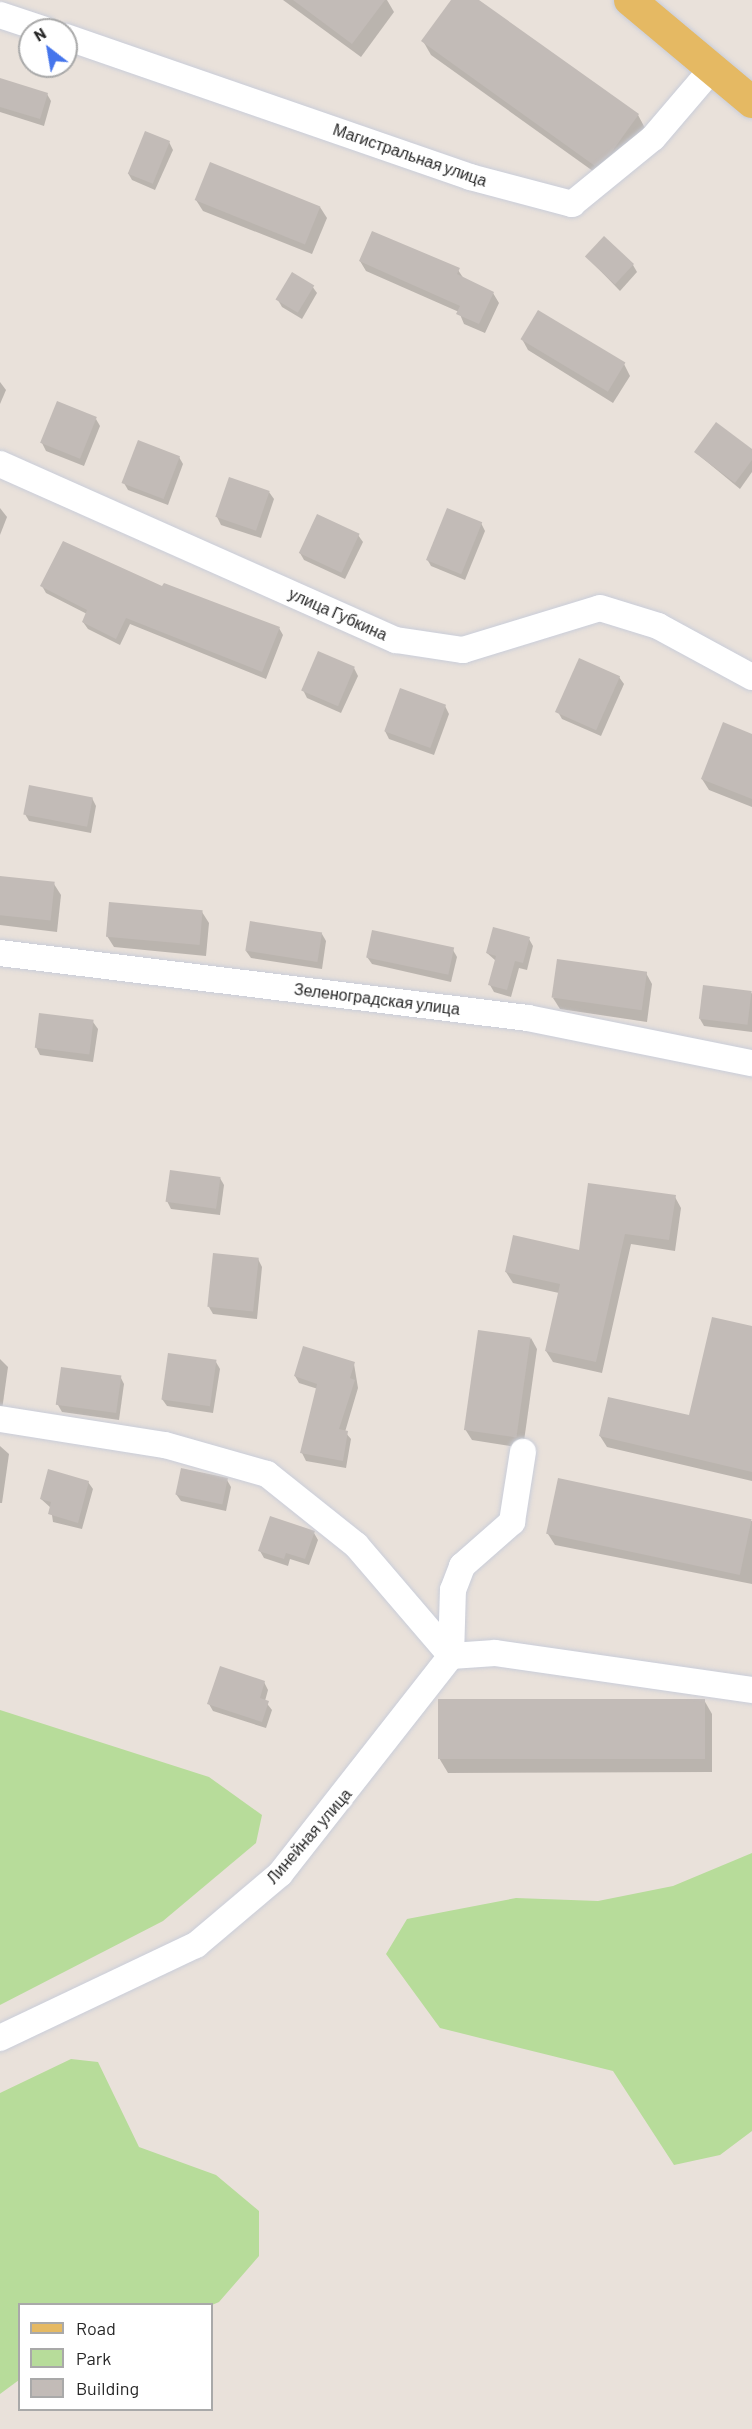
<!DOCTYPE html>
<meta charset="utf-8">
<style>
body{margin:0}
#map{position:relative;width:752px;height:2429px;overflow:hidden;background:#e9e1da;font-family:Barlow,sans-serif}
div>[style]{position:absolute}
.green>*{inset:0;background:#b7dc9a}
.shadow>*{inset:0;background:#0003}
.building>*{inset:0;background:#c2bbb7;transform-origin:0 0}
.roads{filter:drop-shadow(0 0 2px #c9cdd9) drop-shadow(0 0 2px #c9cdd9)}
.minor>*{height:26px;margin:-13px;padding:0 13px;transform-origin:13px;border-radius:13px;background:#fff}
.major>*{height:32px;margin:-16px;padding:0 16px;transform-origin:16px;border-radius:16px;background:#e5b963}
span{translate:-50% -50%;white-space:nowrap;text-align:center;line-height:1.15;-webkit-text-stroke:5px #fff;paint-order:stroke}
.street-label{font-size:16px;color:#282828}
.legend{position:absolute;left:18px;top:2303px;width:195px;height:108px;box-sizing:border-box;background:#fff;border:2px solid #a9a9a9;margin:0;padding:8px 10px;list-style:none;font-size:18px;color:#282828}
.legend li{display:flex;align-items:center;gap:12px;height:30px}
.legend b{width:30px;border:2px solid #a9a9a9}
.north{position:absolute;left:18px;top:18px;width:60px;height:60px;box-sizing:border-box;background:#fff;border:2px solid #a9a9a9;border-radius:50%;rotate:329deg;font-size:16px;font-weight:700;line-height:24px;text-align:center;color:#282828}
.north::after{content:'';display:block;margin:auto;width:21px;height:27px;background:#4575ec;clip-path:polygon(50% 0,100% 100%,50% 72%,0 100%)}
</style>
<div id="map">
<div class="green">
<div style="clip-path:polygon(0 1710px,209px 1777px,262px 1815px,256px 1843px,163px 1921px,0 2005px)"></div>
<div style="clip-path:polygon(752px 1853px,752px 2131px,720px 2155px,674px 2165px,613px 2071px,440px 2028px,386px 1954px,407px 1919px,516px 1898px,598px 1901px,673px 1886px)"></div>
<div style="clip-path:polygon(71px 2059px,98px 2062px,139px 2147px,216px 2175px,259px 2211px,259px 2256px,219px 2302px,212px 2305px,20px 2304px,19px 2380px,0 2394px,0 2093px)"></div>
</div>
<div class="shadow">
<div style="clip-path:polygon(283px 0,387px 0,394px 12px,361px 57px)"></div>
<div style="clip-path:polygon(453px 0,477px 0,638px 115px,646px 130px,604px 179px,431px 55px,423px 41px)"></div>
<div style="clip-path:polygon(0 79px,47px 94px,51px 101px,44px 126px,0 112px)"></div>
<div style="clip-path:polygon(169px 142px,173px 150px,155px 190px,132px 180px,128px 173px)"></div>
<div style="clip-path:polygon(196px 200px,320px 207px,327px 218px,312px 254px,203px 211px)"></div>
<div style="clip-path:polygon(587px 257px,633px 265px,637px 272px,620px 291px)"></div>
<div style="clip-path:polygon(360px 261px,458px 270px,464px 279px,493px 293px,499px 303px,485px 333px,464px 324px,459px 312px,366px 271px)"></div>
<div style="clip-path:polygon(312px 286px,317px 293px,302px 319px,282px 307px,278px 300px)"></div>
<div style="clip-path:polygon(522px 339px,624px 364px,630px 376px,613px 403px,528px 350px)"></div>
<div style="clip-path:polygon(0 382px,6px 390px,0 404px)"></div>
<div style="clip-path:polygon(96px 419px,100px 426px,84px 466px,46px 451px,42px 443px)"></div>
<div style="clip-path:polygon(752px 450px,752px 472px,740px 489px,695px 452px)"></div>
<div style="clip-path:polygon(179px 457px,183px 464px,168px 505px,128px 490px,124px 483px)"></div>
<div style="clip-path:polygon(269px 492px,274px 499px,261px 538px,221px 525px,217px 517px)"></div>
<div style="clip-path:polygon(0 508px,7px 517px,0 535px)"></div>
<div style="clip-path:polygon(481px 523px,485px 531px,465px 580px,431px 566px,427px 559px)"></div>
<div style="clip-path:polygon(358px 535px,363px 542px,345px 579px,304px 560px,300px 553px)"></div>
<div style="clip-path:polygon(42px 586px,163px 588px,279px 628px,283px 635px,266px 679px,130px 624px,120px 645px,88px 629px,83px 622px,87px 614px,46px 593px)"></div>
<div style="clip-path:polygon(354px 668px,358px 676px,341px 713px,307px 698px,303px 690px)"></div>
<div style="clip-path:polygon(619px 677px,624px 684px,601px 736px,562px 719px,558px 712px)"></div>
<div style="clip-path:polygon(445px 706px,449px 714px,434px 755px,389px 739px,385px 731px)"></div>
<div style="clip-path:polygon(752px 735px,752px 807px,709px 790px,702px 779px)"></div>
<div style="clip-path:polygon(92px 798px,96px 806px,91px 833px,29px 821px,25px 814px)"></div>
<div style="clip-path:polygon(0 878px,54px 884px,61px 895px,57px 932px,0 925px)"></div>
<div style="clip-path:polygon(202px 912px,209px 923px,206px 956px,114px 947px,107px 936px)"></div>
<div style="clip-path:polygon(322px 934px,326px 941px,322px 969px,251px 958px,246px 951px)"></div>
<div style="clip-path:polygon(529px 939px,533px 946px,527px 970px,519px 968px,511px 997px,494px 992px,490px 985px,496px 961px,487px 953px)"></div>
<div style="clip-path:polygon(453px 950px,457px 957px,451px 982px,372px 964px,367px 957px)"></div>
<div style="clip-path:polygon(646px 973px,652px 984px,647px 1022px,560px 1009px,553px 998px)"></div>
<div style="clip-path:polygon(752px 993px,752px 1032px,704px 1026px,700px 1019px)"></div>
<div style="clip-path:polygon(93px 1022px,98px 1029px,93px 1062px,40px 1055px,36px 1047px)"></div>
<div style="clip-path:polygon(220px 1178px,224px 1185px,220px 1215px,171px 1209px,167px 1201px)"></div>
<div style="clip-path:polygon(675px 1197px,681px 1208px,675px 1251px,631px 1244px,602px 1373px,553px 1362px,546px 1351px,559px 1293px,513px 1283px,506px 1272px,580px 1252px)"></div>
<div style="clip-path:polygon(258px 1259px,262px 1267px,257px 1319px,213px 1314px,209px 1307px)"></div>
<div style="clip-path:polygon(752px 1327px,752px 1481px,607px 1447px,600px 1436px,691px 1417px)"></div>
<div style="clip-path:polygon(531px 1338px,537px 1349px,523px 1448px,472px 1440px,465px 1429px)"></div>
<div style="clip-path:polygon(0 1359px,8px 1367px,2px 1410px,0 1410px)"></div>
<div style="clip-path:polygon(216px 1362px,220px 1369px,213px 1413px,167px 1406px,162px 1399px)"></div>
<div style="clip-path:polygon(354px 1364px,358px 1388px,345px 1432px,351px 1439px,346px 1468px,306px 1461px,302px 1453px,318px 1389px,299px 1383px,295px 1376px)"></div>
<div style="clip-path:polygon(120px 1376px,124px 1384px,119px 1420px,62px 1412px,58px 1405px)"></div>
<div style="clip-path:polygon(0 1446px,9px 1454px,2px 1503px,0 1503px)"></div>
<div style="clip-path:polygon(227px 1480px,231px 1487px,226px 1511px,181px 1501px,176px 1494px)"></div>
<div style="clip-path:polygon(88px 1482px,93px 1489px,82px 1529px,53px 1522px,51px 1508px,41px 1499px)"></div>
<div style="clip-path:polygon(752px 1521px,752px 1584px,555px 1545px,548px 1534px)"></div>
<div style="clip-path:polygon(314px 1533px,318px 1540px,309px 1565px,290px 1559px,288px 1566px,264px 1558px,260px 1551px)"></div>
<div style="clip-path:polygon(264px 1682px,268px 1690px,265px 1701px,272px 1710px,266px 1728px,213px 1711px,209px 1704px)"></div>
<div style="clip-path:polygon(704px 1700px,712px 1714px,712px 1772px,448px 1773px,439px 1758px)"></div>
</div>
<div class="building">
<div style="clip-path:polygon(293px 0,385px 0,352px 44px)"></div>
<div style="clip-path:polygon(451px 0,479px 0,639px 114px,611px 153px,595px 166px,421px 41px)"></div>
<div style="clip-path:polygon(0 78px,48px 93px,40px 119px,0 107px)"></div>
<div style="left:145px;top:131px;width:27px;height:46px;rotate:22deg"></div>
<div style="left:210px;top:162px;width:119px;height:41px;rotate:22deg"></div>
<div style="clip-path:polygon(372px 231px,460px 268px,457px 274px,494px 292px,479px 324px,456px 314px,460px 306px,359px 261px)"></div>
<div style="left:604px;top:236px;width:41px;height:28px;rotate:43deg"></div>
<div style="left:292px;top:272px;width:26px;height:32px;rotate:31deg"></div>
<div style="left:538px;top:310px;width:102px;height:34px;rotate:31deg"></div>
<div style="left:57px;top:401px;width:43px;height:45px;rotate:22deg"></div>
<div style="clip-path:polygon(716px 422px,752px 449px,752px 460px,735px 483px,694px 452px)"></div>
<div style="left:138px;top:440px;width:45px;height:46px;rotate:21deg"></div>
<div style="left:229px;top:477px;width:43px;height:42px;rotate:19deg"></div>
<div style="left:447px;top:508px;width:38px;height:56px;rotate:22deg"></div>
<div style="left:317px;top:514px;width:47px;height:43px;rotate:25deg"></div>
<div style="clip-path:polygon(63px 541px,162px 586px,164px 583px,280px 627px,262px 672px,126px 618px,116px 639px,82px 622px,87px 610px,40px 586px)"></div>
<div style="left:318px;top:651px;width:40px;height:43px;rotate:23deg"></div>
<div style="left:579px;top:658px;width:45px;height:59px;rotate:24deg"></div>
<div style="left:400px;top:688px;width:49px;height:46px;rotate:20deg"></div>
<div style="clip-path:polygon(723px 722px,752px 734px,752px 799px,701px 779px)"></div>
<div style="left:29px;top:785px;width:65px;height:30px;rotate:11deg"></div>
<div style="left:0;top:876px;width:55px;height:39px;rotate:6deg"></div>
<div style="left:109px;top:902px;width:94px;height:35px;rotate:5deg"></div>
<div style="left:250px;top:921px;width:73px;height:30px;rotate:9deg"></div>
<div style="clip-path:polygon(493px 927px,530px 937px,523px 963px,515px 961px,507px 990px,488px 985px,496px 956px,486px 953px)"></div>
<div style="left:372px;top:930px;width:84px;height:28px;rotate:12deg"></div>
<div style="left:557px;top:959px;width:91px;height:39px;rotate:8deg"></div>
<div style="left:703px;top:985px;width:49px;height:34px;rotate:7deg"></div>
<div style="left:39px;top:1013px;width:55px;height:35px;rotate:7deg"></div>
<div style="left:170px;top:1170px;width:51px;height:32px;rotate:8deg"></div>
<div style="clip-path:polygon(588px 1183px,676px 1195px,669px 1240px,625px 1234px,596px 1362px,545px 1351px,560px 1284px,505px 1272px,513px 1235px,579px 1250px)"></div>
<div style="left:213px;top:1253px;width:46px;height:54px;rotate:6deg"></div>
<div style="clip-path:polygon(712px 1317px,752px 1326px,752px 1472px,599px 1436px,608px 1397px,689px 1415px)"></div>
<div style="left:478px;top:1330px;width:53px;height:101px;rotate:8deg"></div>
<div style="clip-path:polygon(303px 1346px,355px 1362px,350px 1378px,355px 1380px,339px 1429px,348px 1431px,343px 1461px,300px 1453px,317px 1384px,294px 1376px)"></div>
<div style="left:168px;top:1353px;width:49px;height:47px;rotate:8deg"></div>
<div style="left:61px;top:1367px;width:61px;height:38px;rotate:8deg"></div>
<div style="left:181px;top:1468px;width:48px;height:27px;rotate:12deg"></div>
<div style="clip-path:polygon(48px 1469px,89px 1481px,78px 1523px,48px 1514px,51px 1502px,40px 1499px)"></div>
<div style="left:558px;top:1478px;width:198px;height:57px;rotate:12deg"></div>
<div style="clip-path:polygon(270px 1516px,315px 1531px,305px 1559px,286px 1553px,284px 1559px,258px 1551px)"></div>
<div style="clip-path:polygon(220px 1666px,265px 1681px,260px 1698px,269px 1701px,262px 1722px,207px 1704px)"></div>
<div style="left:438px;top:1699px;width:267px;height:60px"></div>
</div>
<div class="roads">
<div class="minor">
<div style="left:0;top:15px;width:47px;rotate:18.4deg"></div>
<div style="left:66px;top:37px;width:428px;rotate:19.1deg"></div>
<div style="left:470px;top:177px;width:106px;rotate:14.8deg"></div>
<div style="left:572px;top:204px;width:104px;rotate:-39.2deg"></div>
<div style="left:653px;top:138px;width:91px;rotate:-49.5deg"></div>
<div style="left:0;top:464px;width:433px;rotate:24deg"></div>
<div style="left:396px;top:640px;width:68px;rotate:8.5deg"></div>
<div style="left:463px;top:650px;width:143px;rotate:-17deg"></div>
<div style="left:600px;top:608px;width:61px;rotate:17.2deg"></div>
<div style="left:658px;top:626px;width:107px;rotate:28.5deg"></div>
<div style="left:0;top:953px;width:532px;rotate:7.02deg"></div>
<div style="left:528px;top:1018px;width:228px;rotate:11.4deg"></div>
<div style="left:0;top:1419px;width:167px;rotate:9deg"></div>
<div style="left:165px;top:1445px;width:106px;rotate:15.9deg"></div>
<div style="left:267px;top:1474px;width:114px;rotate:38.6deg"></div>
<div style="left:356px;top:1545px;width:146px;rotate:49.4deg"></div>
<div style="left:451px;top:1656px;width:66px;rotate:-88.3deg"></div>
<div style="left:453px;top:1590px;width:26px;rotate:-69deg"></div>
<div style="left:462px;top:1566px;width:67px;rotate:-41.3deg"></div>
<div style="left:512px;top:1522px;width:71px;rotate:-81.1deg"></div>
<div style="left:0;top:2038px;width:217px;rotate:-25.4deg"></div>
<div style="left:196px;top:1945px;width:110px;rotate:-40.2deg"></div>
<div style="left:280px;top:1874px;width:277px;rotate:-51.9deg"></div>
<div style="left:451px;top:1656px;width:44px;rotate:-3.9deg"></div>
<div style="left:495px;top:1653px;width:260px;rotate:8.2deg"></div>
</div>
<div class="major">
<div style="left:630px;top:0;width:159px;rotate:39.9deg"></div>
</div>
</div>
<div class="street-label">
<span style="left:410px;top:155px;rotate:19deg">Магистральная улица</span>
<span style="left:338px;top:614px;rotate:24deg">улица Губкина</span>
<span style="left:377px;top:999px;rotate:7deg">Зеленоградская улица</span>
<span style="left:309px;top:1836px;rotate:-49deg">Линейная улица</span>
</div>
<ul class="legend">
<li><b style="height:8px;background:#e5b963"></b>Road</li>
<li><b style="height:16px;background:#b7dc9a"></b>Park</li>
<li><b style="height:16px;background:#c2bbb7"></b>Building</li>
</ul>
<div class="north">N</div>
</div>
